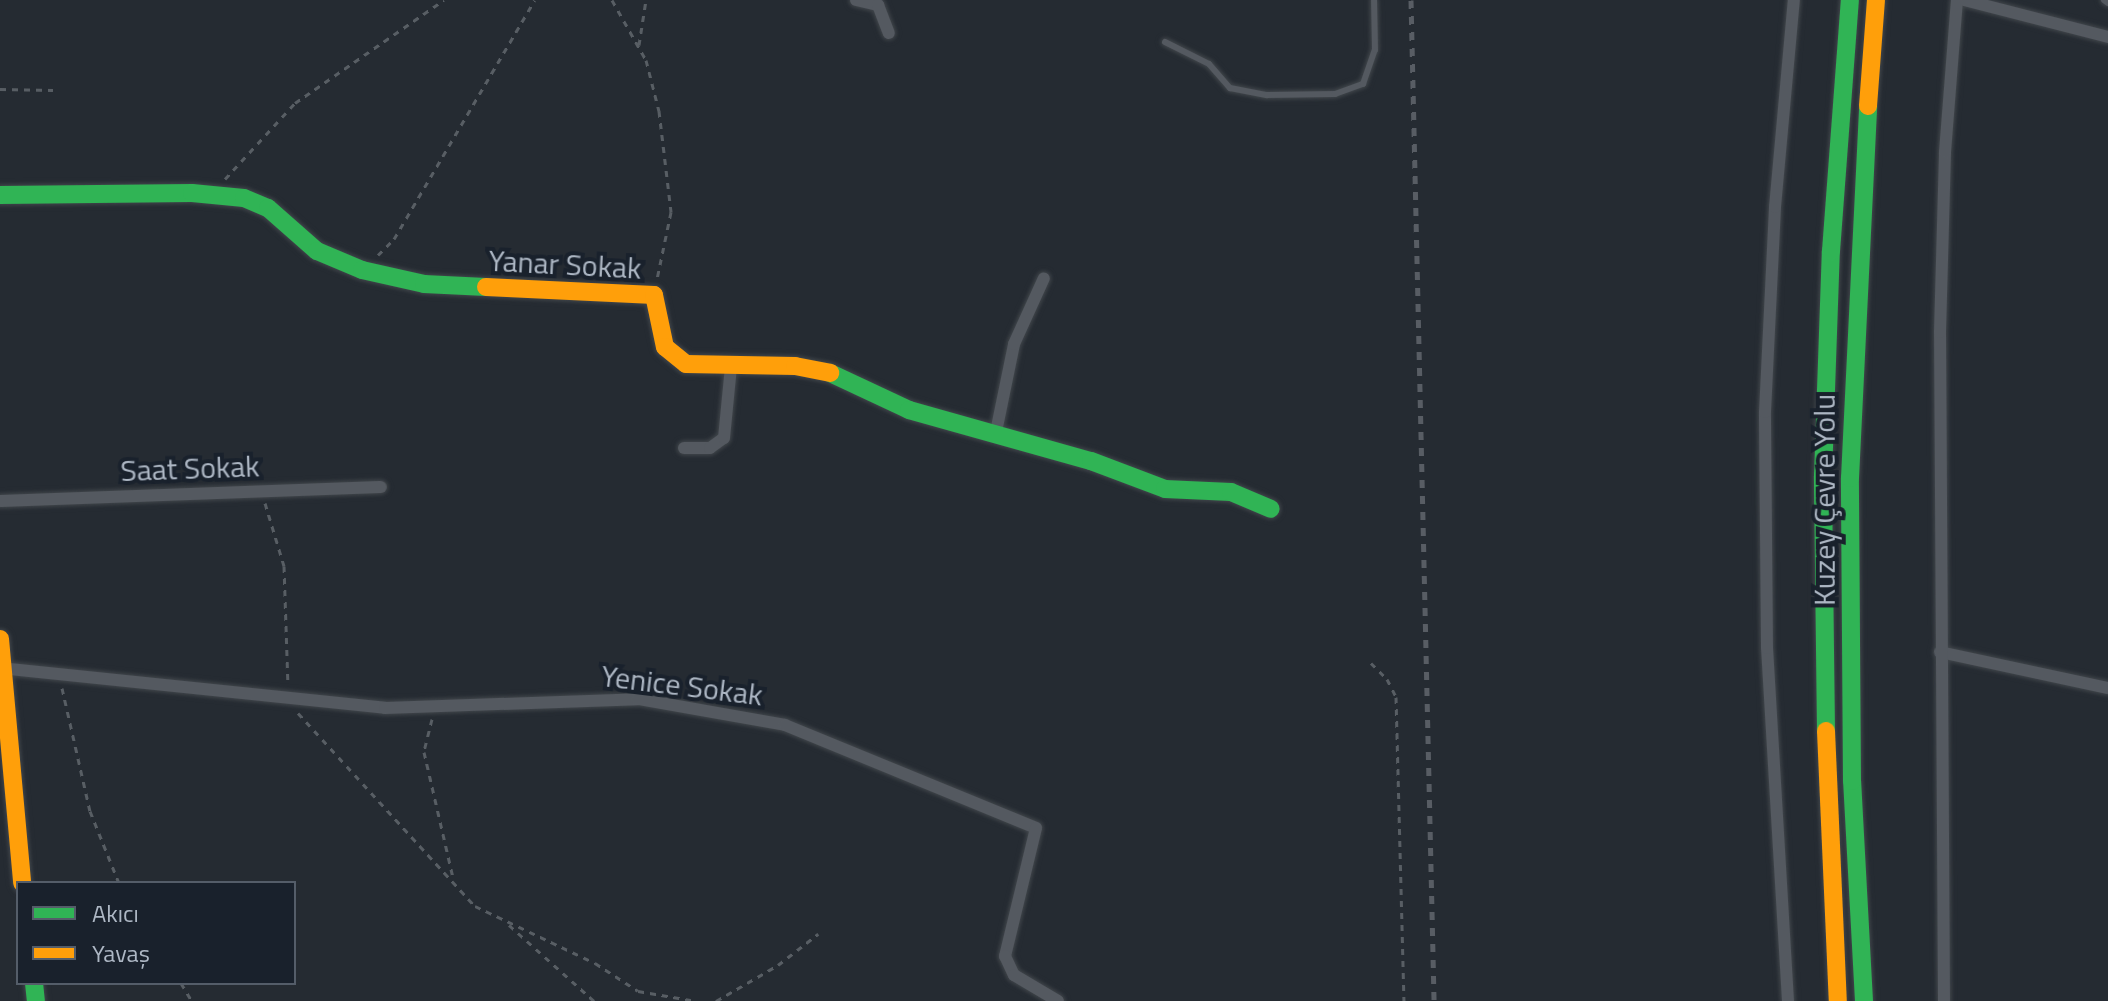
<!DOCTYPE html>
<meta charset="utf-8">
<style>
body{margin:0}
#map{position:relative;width:2108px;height:1001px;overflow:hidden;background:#252b32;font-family:"Titillium Web",sans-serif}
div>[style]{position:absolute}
.path>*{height:3px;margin-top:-1.5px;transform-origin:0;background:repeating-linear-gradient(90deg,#585e64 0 6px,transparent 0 12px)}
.roads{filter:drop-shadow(0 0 2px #41464b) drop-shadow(0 0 2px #41464b)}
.lane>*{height:6px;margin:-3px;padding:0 3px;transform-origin:3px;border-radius:3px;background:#545960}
.street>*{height:12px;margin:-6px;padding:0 6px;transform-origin:6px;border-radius:6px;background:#545960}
.fast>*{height:18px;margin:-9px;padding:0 9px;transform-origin:9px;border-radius:9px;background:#30b455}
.slow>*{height:18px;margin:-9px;padding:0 9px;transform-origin:9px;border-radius:9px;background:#ff9f0a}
.rail>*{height:5px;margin-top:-2.5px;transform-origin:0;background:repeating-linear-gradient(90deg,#585d64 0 8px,transparent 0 16px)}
span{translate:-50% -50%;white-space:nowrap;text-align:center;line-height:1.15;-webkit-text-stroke:8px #19212c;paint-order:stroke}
.street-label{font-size:30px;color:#adb7c4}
.legend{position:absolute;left:16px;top:881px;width:280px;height:104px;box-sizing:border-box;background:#19212c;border:2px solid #545d69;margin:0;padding:10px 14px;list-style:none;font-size:24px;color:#adb7c4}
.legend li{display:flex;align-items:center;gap:16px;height:40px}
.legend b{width:40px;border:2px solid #545d69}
</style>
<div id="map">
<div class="path">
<div style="left:612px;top:0;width:69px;rotate:60.5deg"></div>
<div style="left:646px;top:60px;width:53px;rotate:75.7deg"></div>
<div style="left:659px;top:111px;width:102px;rotate:83.2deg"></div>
<div style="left:671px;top:212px;width:68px;rotate:101.8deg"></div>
<div style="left:639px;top:45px;width:46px;rotate:-81.2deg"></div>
<div style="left:0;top:89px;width:53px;rotate:1.1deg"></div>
<div style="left:225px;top:179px;width:103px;rotate:-47.4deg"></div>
<div style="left:295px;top:103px;width:181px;rotate:-34.7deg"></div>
<div style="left:378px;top:255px;width:23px;rotate:-45deg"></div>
<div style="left:394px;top:239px;width:277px;rotate:-59.5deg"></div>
<div style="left:265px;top:503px;width:66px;rotate:73.2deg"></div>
<div style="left:284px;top:566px;width:119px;rotate:88.1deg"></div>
<div style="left:1371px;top:663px;width:23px;rotate:45deg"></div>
<div style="left:1387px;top:679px;width:20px;rotate:63deg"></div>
<div style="left:1396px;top:697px;width:304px;rotate:88.5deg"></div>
<div style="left:62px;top:688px;width:126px;rotate:77.2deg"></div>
<div style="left:90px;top:811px;width:78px;rotate:68.1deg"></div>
<div style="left:298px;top:713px;width:262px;rotate:47.5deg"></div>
<div style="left:475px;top:906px;width:133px;rotate:25.4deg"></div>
<div style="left:595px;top:963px;width:51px;rotate:33.1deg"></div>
<div style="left:638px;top:991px;width:59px;rotate:9.8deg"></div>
<div style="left:432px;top:719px;width:34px;rotate:104deg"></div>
<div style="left:424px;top:752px;width:129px;rotate:77deg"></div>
<div style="left:509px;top:925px;width:114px;rotate:41.8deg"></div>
<div style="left:181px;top:983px;width:21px;rotate:59deg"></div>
<div style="left:716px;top:1001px;width:72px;rotate:-30.1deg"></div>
<div style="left:778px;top:965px;width:51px;rotate:-37.8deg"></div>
</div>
<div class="roads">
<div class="lane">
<div style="left:2104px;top:0;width:5px;rotate:37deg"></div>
<div style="left:1165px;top:42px;width:49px;rotate:26.6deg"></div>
<div style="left:1209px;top:64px;width:32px;rotate:49deg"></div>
<div style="left:1230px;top:88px;width:38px;rotate:11deg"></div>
<div style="left:1267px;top:95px;width:68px;rotate:-0.8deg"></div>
<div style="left:1335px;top:94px;width:30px;rotate:-20deg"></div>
<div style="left:1363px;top:84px;width:36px;rotate:-71deg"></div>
<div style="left:1375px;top:50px;width:50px;rotate:-91.1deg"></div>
</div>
<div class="street">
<div style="left:856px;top:0;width:23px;rotate:13deg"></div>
<div style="left:878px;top:5px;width:30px;rotate:69deg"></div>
<div style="left:1964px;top:0;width:149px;rotate:14.4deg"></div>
<div style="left:996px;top:432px;width:90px;rotate:-78.4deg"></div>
<div style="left:1014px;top:344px;width:72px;rotate:-65.6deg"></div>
<div style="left:684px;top:448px;width:26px"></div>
<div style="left:710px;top:448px;width:17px;rotate:-36deg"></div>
<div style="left:724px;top:438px;width:72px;rotate:-84.4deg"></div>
<div style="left:0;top:501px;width:381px;rotate:-2.1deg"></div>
<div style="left:1940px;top:652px;width:172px;rotate:12.1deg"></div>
<div style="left:0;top:668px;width:387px;rotate:5.9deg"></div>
<div style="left:385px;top:708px;width:253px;rotate:-2deg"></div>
<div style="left:638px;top:699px;width:149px;rotate:10deg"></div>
<div style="left:785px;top:725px;width:271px;rotate:22.3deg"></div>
<div style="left:1036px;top:828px;width:132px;rotate:103.6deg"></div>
<div style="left:1005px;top:956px;width:21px;rotate:65deg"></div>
<div style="left:1014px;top:975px;width:51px;rotate:30.6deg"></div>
<div style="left:1788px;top:1001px;width:354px;rotate:-93.4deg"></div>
<div style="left:1767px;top:648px;width:236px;rotate:-90.5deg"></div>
<div style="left:1765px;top:412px;width:205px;rotate:-87.2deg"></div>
<div style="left:1775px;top:207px;width:208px;rotate:-84.8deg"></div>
<div style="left:1944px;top:1001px;width:669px;rotate:-90.34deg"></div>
<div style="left:1940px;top:332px;width:180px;rotate:-88.4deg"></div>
<div style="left:1945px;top:152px;width:152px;rotate:-85.5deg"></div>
</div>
<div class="fast">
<div style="left:0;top:195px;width:192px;rotate:-0.6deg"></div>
<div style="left:192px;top:193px;width:52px;rotate:5.5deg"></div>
<div style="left:244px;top:198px;width:26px;rotate:23deg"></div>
<div style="left:268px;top:208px;width:65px;rotate:41.3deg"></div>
<div style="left:317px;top:251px;width:49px;rotate:22.9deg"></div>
<div style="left:362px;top:270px;width:64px;rotate:12.7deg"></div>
<div style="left:424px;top:284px;width:62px;rotate:2.8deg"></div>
<div style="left:830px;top:373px;width:87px;rotate:25.1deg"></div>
<div style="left:909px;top:410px;width:189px;rotate:15.7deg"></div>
<div style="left:1091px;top:461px;width:79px;rotate:20.7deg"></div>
<div style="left:1165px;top:489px;width:66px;rotate:2.6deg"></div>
<div style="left:1231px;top:492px;width:43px;rotate:23deg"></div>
<div style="left:1826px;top:731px;width:255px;rotate:-90.7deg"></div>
<div style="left:1823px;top:476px;width:225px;rotate:-88deg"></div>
<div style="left:1831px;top:251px;width:252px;rotate:-85.7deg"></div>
<div style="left:34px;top:983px;width:18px;rotate:84deg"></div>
<div style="left:1864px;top:1001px;width:220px;rotate:-93.1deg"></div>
<div style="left:1852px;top:781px;width:303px;rotate:-90.4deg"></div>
<div style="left:1850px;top:478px;width:372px;rotate:-87.2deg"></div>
</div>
<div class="slow">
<div style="left:1868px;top:106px;width:106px;rotate:-85.7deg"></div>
<div style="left:486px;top:287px;width:168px;rotate:2.7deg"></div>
<div style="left:654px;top:295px;width:53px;rotate:78.1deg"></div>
<div style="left:665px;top:347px;width:27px;rotate:39deg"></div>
<div style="left:686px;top:364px;width:109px;rotate:1.1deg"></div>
<div style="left:795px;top:366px;width:36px;rotate:11deg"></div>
<div style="left:0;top:639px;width:245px;rotate:84.8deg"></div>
<div style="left:1826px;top:731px;width:270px;rotate:87.5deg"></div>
</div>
</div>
<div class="rail">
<div style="left:1411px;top:0;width:1001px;rotate:88.68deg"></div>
</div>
<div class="street-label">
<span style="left:565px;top:264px;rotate:3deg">Yanar Sokak</span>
<span style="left:190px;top:468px;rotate:-2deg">Saat Sokak</span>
<span style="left:1824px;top:500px;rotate:-90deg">Kuzey Çevre Yolu</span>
<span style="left:682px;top:685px;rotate:7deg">Yenice Sokak</span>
</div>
<ul class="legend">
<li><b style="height:10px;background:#30b455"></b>Akıcı</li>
<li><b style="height:10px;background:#ff9f0a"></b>Yavaş</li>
</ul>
</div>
